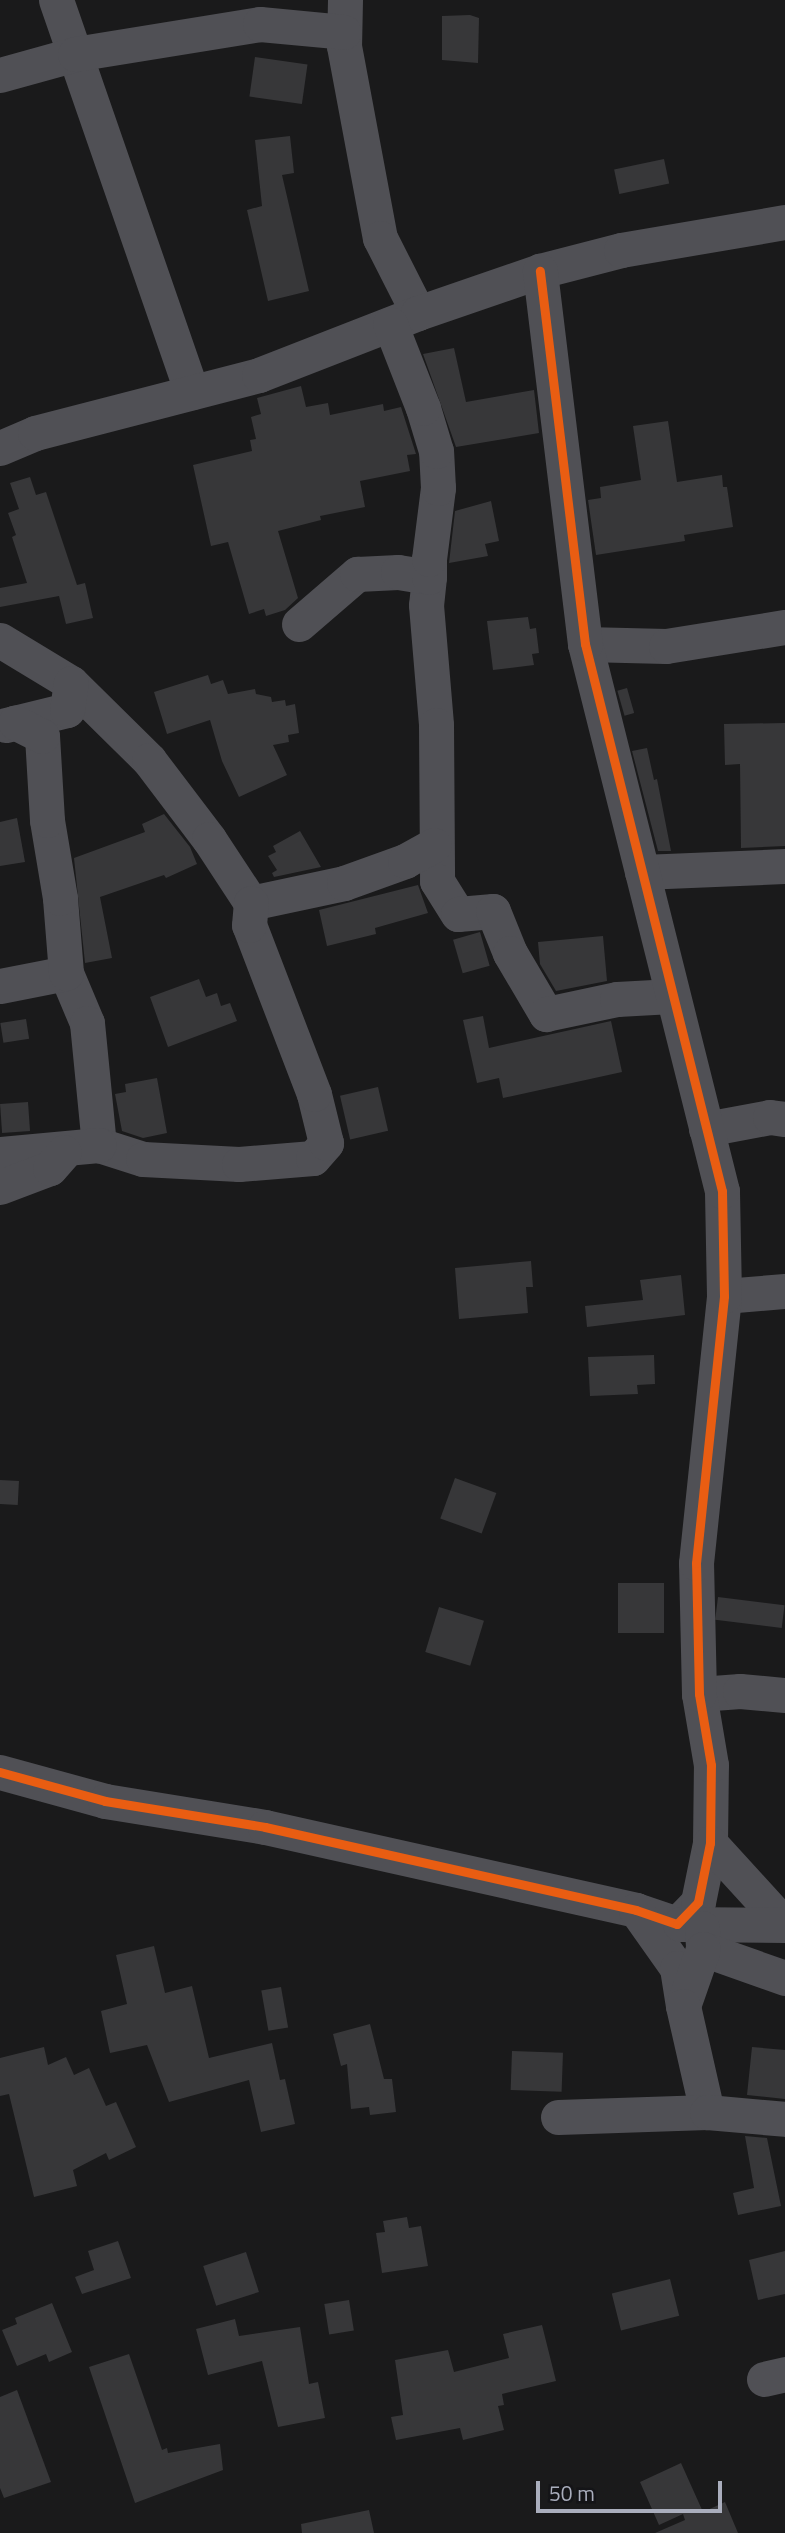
<!DOCTYPE html>
<style>
body{margin:0}
#map{position:relative;width:785px;height:2533px;overflow:hidden;background:#1a1a1b;font-family:"Titillium Web",sans-serif}
div>[style]{position:absolute}
.building>*{inset:0;background:#373739;transform-origin:0 0}
.minor>*{height:35px;margin:-17.5px;padding:0 17.5px;transform-origin:17.5px;border-radius:17.5px;background:#505055}
.cycleway>*{height:9px;margin:-4.5px;padding:0 4.5px;transform-origin:4.5px;border-radius:4.5px;background:#e95d12}
span{translate:-50% -50%;white-space:nowrap;text-align:center;line-height:1.15;-webkit-text-stroke:5px #141417;paint-order:stroke}
.scale{position:absolute;left:536px;top:2481px;width:186px;height:32px;box-sizing:border-box;border:4px solid #aaaebd;border-top:0;padding-left:9px;font-size:21px;line-height:24px;white-space:nowrap;color:#aaaebd;-webkit-text-stroke:5px #141417;paint-order:stroke}
</style>
<div id="map">
<div class="building">
<div style="clip-path:polygon(470px 15px,479px 18px,478px 63px,442px 60px,442px 16px)"></div>
<div style="left:255px;top:57px;width:53px;height:40px;rotate:8deg"></div>
<div style="clip-path:polygon(290px 136px,294px 173px,282px 175px,309px 291px,268px 301px,247px 210px,262px 206px,255px 140px)"></div>
<div style="left:664px;top:159px;width:25px;height:51px;rotate:78deg"></div>
<div style="clip-path:polygon(454px 348px,466px 402px,534px 390px,539px 433px,456px 447px,423px 354px)"></div>
<div style="clip-path:polygon(301px 386px,306px 407px,328px 403px,330px 415px,383px 404px,384px 411px,401px 407px,416px 454px,407px 455px,410px 471px,360px 481px,365px 507px,320px 516px,321px 520px,278px 531px,298px 598px,285px 610px,266px 616px,264px 609px,249px 614px,228px 542px,211px 546px,193px 465px,252px 451px,250px 440px,256px 439px,251px 417px,261px 414px,257px 398px)"></div>
<div style="clip-path:polygon(668px 421px,677px 482px,722px 475px,723px 487px,727px 487px,733px 527px,684px 535px,685px 541px,596px 555px,588px 500px,601px 498px,600px 487px,641px 480px,633px 426px)"></div>
<div style="clip-path:polygon(30px 477px,36px 495px,46px 492px,77px 585px,85px 583px,93px 618px,66px 624px,59px 596px,0 607px,0 588px,27px 583px,12px 537px,16px 535px,8px 513px,19px 509px,10px 483px)"></div>
<div style="clip-path:polygon(491px 501px,499px 541px,485px 544px,488px 556px,449px 563px,455px 511px)"></div>
<div style="clip-path:polygon(528px 617px,530px 629px,536px 628px,539px 653px,532px 654px,534px 665px,493px 670px,487px 621px)"></div>
<div style="clip-path:polygon(208px 675px,211px 684px,223px 680px,228px 694px,255px 689px,256px 694px,271px 697px,272px 702px,285px 700px,286px 706px,295px 704px,299px 733px,288px 735px,289px 742px,273px 745px,287px 775px,239px 797px,222px 761px,210px 720px,167px 734px,154px 692px)"></div>
<div style="left:627px;top:688px;width:26px;height:10px;rotate:74deg"></div>
<div style="clip-path:polygon(785px 723px,785px 846px,741px 848px,740px 764px,725px 765px,724px 724px)"></div>
<div style="clip-path:polygon(647px 748px,654px 780px,657px 779px,671px 851px,658px 851px,632px 751px)"></div>
<div style="clip-path:polygon(164px 814px,190px 847px,197px 864px,166px 878px,164px 875px,100px 897px,112px 958px,85px 963px,74px 858px,145px 832px,142px 824px)"></div>
<div style="clip-path:polygon(17px 818px,25px 862px,0 866px,0 822px)"></div>
<div style="clip-path:polygon(300px 831px,321px 867px,274px 877px,272px 873px,277px 870px,268px 856px,276px 852px,273px 846px)"></div>
<div style="clip-path:polygon(418px 885px,428px 913px,375px 928px,376px 934px,327px 946px,319px 910px)"></div>
<div style="left:480px;top:932px;width:35px;height:28px;rotate:74deg"></div>
<div style="clip-path:polygon(603px 936px,607px 981px,556px 991px,540px 964px,538px 942px)"></div>
<div style="clip-path:polygon(199px 979px,206px 997px,217px 993px,221px 1006px,230px 1003px,237px 1021px,168px 1047px,150px 997px)"></div>
<div style="clip-path:polygon(483px 1016px,489px 1048px,611px 1021px,622px 1072px,503px 1098px,499px 1078px,477px 1083px,463px 1020px)"></div>
<div style="left:26px;top:1019px;width:20px;height:26px;rotate:81deg"></div>
<div style="clip-path:polygon(157px 1078px,167px 1133px,143px 1138px,122px 1131px,115px 1094px,126px 1092px,125px 1084px)"></div>
<div style="left:378px;top:1087px;width:45px;height:39px;rotate:77deg"></div>
<div style="left:28px;top:1102px;width:29px;height:28px;rotate:86deg"></div>
<div style="clip-path:polygon(531px 1261px,533px 1287px,526px 1287px,528px 1313px,459px 1319px,455px 1268px)"></div>
<div style="clip-path:polygon(681px 1275px,685px 1315px,587px 1327px,585px 1306px,643px 1300px,640px 1280px)"></div>
<div style="clip-path:polygon(654px 1355px,655px 1384px,637px 1385px,638px 1394px,590px 1396px,588px 1357px)"></div>
<div style="left:455px;top:1478px;width:44px;height:43px;rotate:20deg"></div>
<div style="left:0;top:1480px;width:19px;height:24px;rotate:3deg"></div>
<div style="left:664px;top:1583px;width:50px;height:46px;rotate:90deg"></div>
<div style="left:718px;top:1597px;width:67px;height:23px;rotate:7deg"></div>
<div style="left:439px;top:1607px;width:47px;height:47px;rotate:17deg"></div>
<div style="clip-path:polygon(154px 1946px,165px 1993px,192px 1986px,209px 2058px,272px 2043px,280px 2080px,285px 2079px,295px 2124px,261px 2132px,249px 2080px,169px 2102px,147px 2045px,110px 2053px,101px 2011px,127px 2004px,116px 1955px)"></div>
<div style="left:281px;top:1987px;width:41px;height:20px;rotate:80deg"></div>
<div style="clip-path:polygon(370px 2024px,384px 2079px,392px 2079px,396px 2112px,370px 2115px,369px 2107px,351px 2109px,347px 2064px,341px 2066px,333px 2034px)"></div>
<div style="clip-path:polygon(44px 2047px,48px 2065px,66px 2057px,74px 2075px,89px 2068px,106px 2106px,116px 2102px,136px 2147px,109px 2160px,106px 2153px,73px 2170px,77px 2186px,34px 2197px,9px 2094px,0 2096px,0 2058px)"></div>
<div style="clip-path:polygon(752px 2047px,785px 2050px,785px 2099px,747px 2095px)"></div>
<div style="left:512px;top:2051px;width:51px;height:39px;rotate:2deg"></div>
<div style="clip-path:polygon(745px 2136px,767px 2138px,781px 2206px,738px 2215px,733px 2193px,754px 2188px)"></div>
<div style="clip-path:polygon(407px 2217px,409px 2228px,421px 2226px,428px 2266px,382px 2273px,376px 2233px,385px 2232px,383px 2221px)"></div>
<div style="clip-path:polygon(118px 2241px,131px 2278px,82px 2294px,75px 2277px,94px 2270px,88px 2251px)"></div>
<div style="clip-path:polygon(785px 2251px,785px 2294px,758px 2300px,749px 2260px)"></div>
<div style="left:246px;top:2252px;width:42px;height:45px;rotate:72deg"></div>
<div style="left:670px;top:2279px;width:38px;height:60px;rotate:76deg"></div>
<div style="left:349px;top:2300px;width:31px;height:25px;rotate:81deg"></div>
<div style="clip-path:polygon(52px 2303px,72px 2352px,49px 2362px,46px 2354px,17px 2366px,2px 2330px,17px 2324px,15px 2318px)"></div>
<div style="clip-path:polygon(235px 2319px,239px 2336px,300px 2327px,309px 2384px,318px 2382px,325px 2418px,278px 2427px,262px 2361px,208px 2375px,196px 2329px)"></div>
<div style="clip-path:polygon(542px 2325px,556px 2381px,502px 2394px,504px 2405px,498px 2406px,504px 2430px,463px 2440px,460px 2428px,396px 2440px,391px 2417px,403px 2415px,395px 2360px,448px 2350px,454px 2372px,509px 2358px,503px 2334px)"></div>
<div style="clip-path:polygon(129px 2354px,162px 2450px,167px 2448px,168px 2453px,220px 2444px,223px 2470px,135px 2503px,89px 2367px)"></div>
<div style="clip-path:polygon(17px 2390px,51px 2482px,4px 2498px,0 2488px,0 2397px)"></div>
<div style="clip-path:polygon(681px 2463px,703px 2512px,725px 2502px,738px 2533px,655px 2533px,685px 2520px,683px 2514px,659px 2525px,640px 2482px)"></div>
<div style="clip-path:polygon(369px 2510px,374px 2533px,302px 2533px,301px 2524px)"></div>
</div>
<div class="minor">
<div style="left:56px;top:0;width:415px;rotate:70.9deg"></div>
<div style="left:345px;top:0;width:46px;rotate:91.2deg"></div>
<div style="left:344px;top:46px;width:195px;rotate:79.4deg"></div>
<div style="left:380px;top:238px;width:84px;rotate:63.1deg"></div>
<div style="left:0;top:75px;width:78px;rotate:-15.6deg"></div>
<div style="left:75px;top:54px;width:187px;rotate:-9.2deg"></div>
<div style="left:260px;top:24px;width:84px;rotate:5.4deg"></div>
<div style="left:0;top:448px;width:38px;rotate:-23deg"></div>
<div style="left:35px;top:433px;width:231px;rotate:-14.5deg"></div>
<div style="left:259px;top:375px;width:171px;rotate:-21.3deg"></div>
<div style="left:418px;top:313px;width:129px;rotate:-19deg"></div>
<div style="left:540px;top:271px;width:84px;rotate:-14.5deg"></div>
<div style="left:621px;top:250px;width:166px;rotate:-9.7deg"></div>
<div style="left:429px;top:577px;width:28px;rotate:96deg"></div>
<div style="left:426px;top:605px;width:120px;rotate:85.2deg"></div>
<div style="left:436px;top:725px;width:156px;rotate:89.6deg"></div>
<div style="left:437px;top:881px;width:39px;rotate:58deg"></div>
<div style="left:458px;top:914px;width:35px;rotate:-5deg"></div>
<div style="left:493px;top:911px;width:45px;rotate:68deg"></div>
<div style="left:510px;top:953px;width:71px;rotate:59.5deg"></div>
<div style="left:546px;top:1014px;width:73px;rotate:-11.9deg"></div>
<div style="left:617px;top:999px;width:55px;rotate:-3.1deg"></div>
<div style="left:299px;top:624px;width:77px;rotate:-40.8deg"></div>
<div style="left:357px;top:574px;width:41px;rotate:-2.8deg"></div>
<div style="left:398px;top:572px;width:31px;rotate:9deg"></div>
<div style="left:429px;top:577px;width:18px;rotate:-90deg"></div>
<div style="left:429px;top:559px;width:72px;rotate:-82.8deg"></div>
<div style="left:438px;top:488px;width:37px;rotate:-93deg"></div>
<div style="left:436px;top:451px;width:45px;rotate:-106.8deg"></div>
<div style="left:423px;top:408px;width:90px;rotate:-111.4deg"></div>
<div style="left:0;top:640px;width:83px;rotate:31.2deg"></div>
<div style="left:71px;top:683px;width:110px;rotate:44.6deg"></div>
<div style="left:149px;top:760px;width:99px;rotate:52.8deg"></div>
<div style="left:209px;top:839px;width:77px;rotate:56.7deg"></div>
<div style="left:251px;top:903px;width:95px;rotate:-12.1deg"></div>
<div style="left:344px;top:883px;width:65px;rotate:-19.8deg"></div>
<div style="left:405px;top:861px;width:33px;rotate:-29deg"></div>
<div style="left:585px;top:644px;width:81px;rotate:1.4deg"></div>
<div style="left:666px;top:646px;width:121px;rotate:-9.1deg"></div>
<div style="left:6px;top:725px;width:63px;rotate:-13.8deg"></div>
<div style="left:67px;top:710px;width:27px;rotate:-82deg"></div>
<div style="left:642px;top:872px;width:143px;rotate:-2.4deg"></div>
<div style="left:66px;top:973px;width:54px;rotate:67.2deg"></div>
<div style="left:87px;top:1023px;width:123px;rotate:84.4deg"></div>
<div style="left:99px;top:1145px;width:46px;rotate:17.7deg"></div>
<div style="left:143px;top:1159px;width:96px;rotate:3deg"></div>
<div style="left:239px;top:1164px;width:74px;rotate:-4.6deg"></div>
<div style="left:313px;top:1158px;width:20px;rotate:-49deg"></div>
<div style="left:326px;top:1143px;width:50px;rotate:-103.8deg"></div>
<div style="left:314px;top:1094px;width:181px;rotate:-111deg"></div>
<div style="left:249px;top:925px;width:22px;rotate:-85deg"></div>
<div style="left:0;top:986px;width:67px;rotate:-11.1deg"></div>
<div style="left:66px;top:973px;width:75px;rotate:-94.6deg"></div>
<div style="left:60px;top:898px;width:79px;rotate:-99.5deg"></div>
<div style="left:47px;top:820px;width:84px;rotate:-93.4deg"></div>
<div style="left:42px;top:736px;width:30px;rotate:-153deg"></div>
<div style="left:706px;top:1129px;width:65px;rotate:-10.6deg"></div>
<div style="left:770px;top:1117px;width:15px;rotate:8deg"></div>
<div style="left:0;top:1154px;width:99px;rotate:-5.2deg"></div>
<div style="left:0;top:1187px;width:53px;rotate:-20.8deg"></div>
<div style="left:50px;top:1168px;width:21px;rotate:-49deg"></div>
<div style="left:724px;top:1296px;width:61px;rotate:-4.7deg"></div>
<div style="left:699px;top:1694px;width:41px;rotate:-4.2deg"></div>
<div style="left:740px;top:1691px;width:45px;rotate:5.1deg"></div>
<div style="left:0;top:1772px;width:109px;rotate:15.4deg"></div>
<div style="left:105px;top:1801px;width:162px;rotate:9.2deg"></div>
<div style="left:265px;top:1827px;width:380px;rotate:12.6deg"></div>
<div style="left:636px;top:1910px;width:43px;rotate:18.9deg"></div>
<div style="left:677px;top:1924px;width:30px;rotate:-46deg"></div>
<div style="left:698px;top:1902px;width:60px;rotate:-78.5deg"></div>
<div style="left:710px;top:1843px;width:78px;rotate:-89.3deg"></div>
<div style="left:711px;top:1765px;width:72px;rotate:-99.6deg"></div>
<div style="left:699px;top:1694px;width:131px;rotate:-91.3deg"></div>
<div style="left:696px;top:1563px;width:268px;rotate:-84deg"></div>
<div style="left:724px;top:1296px;width:105px;rotate:-91.1deg"></div>
<div style="left:722px;top:1191px;width:564px;rotate:-104.06deg"></div>
<div style="left:585px;top:644px;width:376px;rotate:-96.9deg"></div>
<div style="left:710px;top:1843px;width:111px;rotate:47.6deg"></div>
<div style="left:636px;top:1910px;width:71px;rotate:54.7deg"></div>
<div style="left:677px;top:1968px;width:38px;rotate:81deg"></div>
<div style="left:680px;top:1924px;width:105px;rotate:0.5deg"></div>
<div style="left:702px;top:1928px;width:21px;rotate:87deg"></div>
<div style="left:703px;top:1949px;width:87px;rotate:19.5deg"></div>
<div style="left:703px;top:1949px;width:60px;rotate:109.3deg"></div>
<div style="left:683px;top:2006px;width:109px;rotate:77.2deg"></div>
<div style="left:558px;top:2117px;width:149px;rotate:-1.9deg"></div>
<div style="left:707px;top:2112px;width:78px;rotate:5.1deg"></div>
<div style="left:764px;top:2379px;width:22px;rotate:-13deg"></div>
</div>
<div class="cycleway">
<div style="left:0;top:1772px;width:109px;rotate:15.4deg"></div>
<div style="left:105px;top:1801px;width:162px;rotate:9.2deg"></div>
<div style="left:265px;top:1827px;width:380px;rotate:12.6deg"></div>
<div style="left:636px;top:1910px;width:43px;rotate:18.9deg"></div>
<div style="left:677px;top:1924px;width:30px;rotate:-46deg"></div>
<div style="left:698px;top:1902px;width:60px;rotate:-78.5deg"></div>
<div style="left:710px;top:1843px;width:78px;rotate:-89.3deg"></div>
<div style="left:711px;top:1765px;width:72px;rotate:-99.6deg"></div>
<div style="left:699px;top:1694px;width:131px;rotate:-91.3deg"></div>
<div style="left:696px;top:1563px;width:268px;rotate:-84deg"></div>
<div style="left:724px;top:1296px;width:105px;rotate:-91.1deg"></div>
<div style="left:722px;top:1191px;width:564px;rotate:-104.06deg"></div>
<div style="left:585px;top:644px;width:376px;rotate:-96.9deg"></div>
</div>
<div class="scale">50 m</div>
</div>
